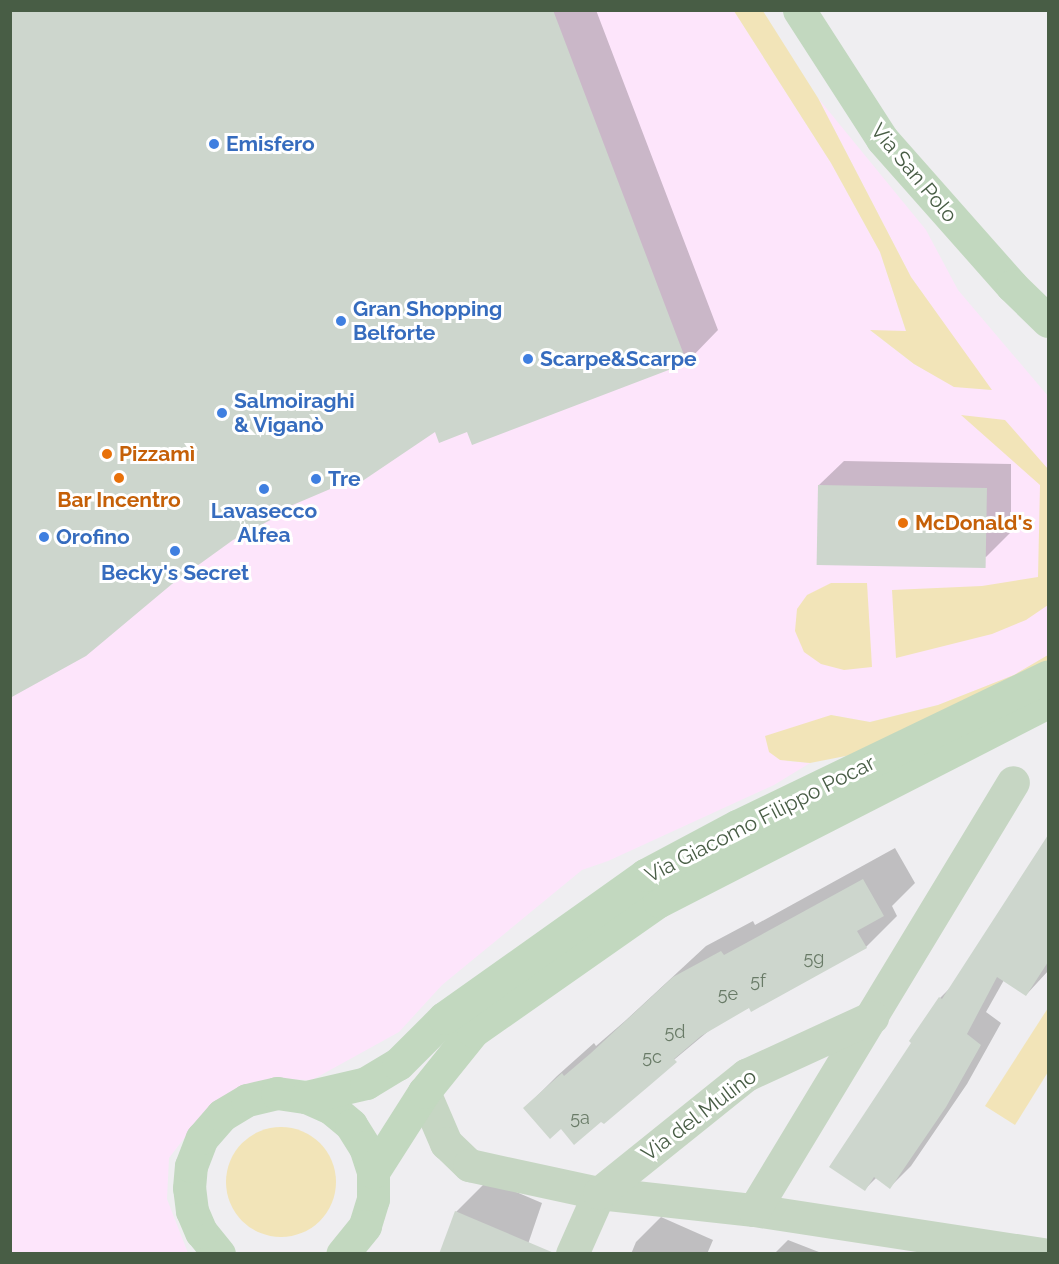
<!DOCTYPE html>
<meta charset="utf-8">
<style>
body{margin:0}
#map{position:relative;width:1059px;height:1264px;overflow:hidden;background:#efeef1;font-family:Raleway,sans-serif}
div>[style]{position:absolute}
.commercial>*{inset:0;background:#fde5fb}
.green>*{inset:0;background:#f2e4b8}
.round{border-radius:50%}
.shadow>*{inset:0;background:#0003}
.building>*{inset:0;background:#cdd6cd;transform-origin:0 0}
.street>*{height:33px;margin:-16.5px;padding:0 16.5px;transform-origin:16.5px;border-radius:16.5px;background:#c6d6c3}
.secondary>*{height:33px;margin:-16.5px;padding:0 16.5px;transform-origin:16.5px;border-radius:16.5px;background:#c2d8bf}
.dots>*{width:16px;height:16px;translate:-50% -50%;box-sizing:border-box;border:3px solid #fff;border-radius:50%}
span{translate:-50% -50%;white-space:nowrap;text-align:center;line-height:1.15;-webkit-text-stroke:6px #fff;paint-order:stroke}
.number-label{font-size:18px;color:#697b67}
.number-label span{-webkit-text-stroke-width:0}
.shop-label{font-size:21px;color:#366cbe;font-weight:700}
.left{translate:0 -50%;text-align:left}
.street-label{font-size:21px;color:#485d45}
.food-label{font-size:21px;color:#c56008;font-weight:700}
.frame{position:absolute;inset:0;border:12px solid #485d45;pointer-events:none}
</style>
<div id="map">
<div class="commercial">
<div style="clip-path:polygon(10px 11px,734px 11px,831px 163px,880px 252px,906px 331px,871px 331px,914px 364px,954px 386px,991px 390px,911px 277px,818px 98px,926px 230px,958px 290px,1048px 396px,1048px 655px,1014px 675px,938px 705px,870px 722px,831px 715px,786px 761px,810px 763px,774px 785px,608px 861px,582px 870px,442px 985px,399px 1032px,312px 1080px,275px 1079px,199px 1119px,169px 1158px,167px 1199px,188px 1253px,11px 1253px)"></div>
</div>
<div class="green">
<div style="clip-path:polygon(734px 11px,763px 11px,818px 98px,911px 277px,992px 390px,954px 387px,914px 364px,870px 330px,906px 331px,880px 252px,831px 163px)"></div>
<div style="clip-path:polygon(961px 415px,1005px 420px,1048px 469px,1048px 605px,1026px 620px,992px 634px,896px 658px,892px 590px,982px 586px,1038px 577px,1040px 485px)"></div>
<div style="clip-path:polygon(831px 583px,867px 583px,872px 667px,844px 670px,821px 664px,804px 652px,795px 631px,797px 609px,807px 595px)"></div>
<div style="clip-path:polygon(1048px 655px,1048px 666px,861px 753px,810px 763px,780px 760px,769px 752px,765px 736px,831px 715px,870px 722px,938px 705px,1014px 675px)"></div>
<div style="clip-path:polygon(1048px 1008px,1048px 1072px,1015px 1125px,985px 1106px)"></div>
<div class="round" style="left:226px;top:1127px;width:110px;height:110px"></div>
</div>
<div class="shadow">
<div style="clip-path:polygon(10px 10px,596px 10px,718px 330px,687px 362px,473px 443px,468px 431px,435px 430px,350px 479px,294px 503px,232px 538px,171px 583px,85px 654px,10px 696px)"></div>
<div style="clip-path:polygon(844px 461px,1011px 464px,1011px 532px,986px 557px,819px 485px)"></div>
<div style="clip-path:polygon(1048px 838px,1048px 971px,1026px 995px,1004px 980px,986px 1012px,1001px 1023px,967px 1084px,911px 1166px,890px 1187px,877px 1177px,865px 1189px,913px 1042px,940px 998px,953px 985px)"></div>
<div style="clip-path:polygon(895px 848px,915px 883px,892px 906px,897px 916px,866px 947px,717px 1024px,574px 1143px,562px 1127px,525px 1108px,557px 1076px,594px 1043px,596px 1046px,625px 1021px,706px 946px,753px 921px,755px 925px)"></div>
<div style="clip-path:polygon(488px 1180px,542px 1203px,526px 1250px,456px 1212px)"></div>
<div style="clip-path:polygon(661px 1217px,713px 1240px,707px 1254px,631px 1254px,636px 1242px)"></div>
<div style="clip-path:polygon(788px 1240px,824px 1254px,774px 1254px)"></div>
</div>
<div class="building">
<div style="clip-path:polygon(10px 10px,553px 10px,687px 363px,472px 445px,467px 432px,439px 443px,435px 432px,352px 488px,349px 481px,288px 507px,289px 510px,233px 540px,172px 584px,86px 656px,10px 698px)"></div>
<div style="left:818px;top:485px;width:169px;height:80px;rotate:1deg"></div>
<div style="clip-path:polygon(1048px 835px,1048px 962px,1026px 996px,997px 977px,967px 1034px,981px 1045px,946px 1107px,890px 1189px,874px 1177px,865px 1191px,829px 1167px,911px 1043px,909px 1041px,939px 997px,942px 999px)"></div>
<div style="clip-path:polygon(863px 879px,884px 916px,857px 931px,867px 948px,751px 1012px,749px 1008px,701px 1036px,674px 1059px,677px 1062px,649px 1086px,604px 1124px,601px 1122px,574px 1145px,561px 1129px,550px 1139px,523px 1108px,562px 1073px,564px 1076px,591px 1053px,673px 977px,721px 951px,724px 955px)"></div>
<div style="clip-path:polygon(455px 1211px,554px 1253px,554px 1254px,439px 1254px)"></div>
</div>
<div class="street">
<div style="left:424px;top:1092px;width:56px;rotate:66.7deg"></div>
<div style="left:446px;top:1143px;width:32px;rotate:44deg"></div>
<div style="left:469px;top:1165px;width:133px;rotate:12.2deg"></div>
<div style="left:599px;top:1193px;width:156px;rotate:6.3deg"></div>
<div style="left:754px;top:1210px;width:292px;rotate:8.7deg"></div>
<div style="left:754px;top:1210px;width:500px;rotate:-58.82deg"></div>
<div style="left:572px;top:1254px;width:67px;rotate:-66.1deg"></div>
<div style="left:599px;top:1193px;width:189px;rotate:-38.8deg"></div>
<div style="left:746px;top:1075px;width:139px;rotate:-24.7deg"></div>
</div>
<div class="secondary">
<div style="left:799px;top:10px;width:153px;rotate:57.2deg"></div>
<div style="left:882px;top:139px;width:196px;rotate:48.5deg"></div>
<div style="left:1012px;top:286px;width:50px;rotate:44.2deg"></div>
<div style="left:306px;top:1097px;width:27px;rotate:24deg"></div>
<div style="left:331px;top:1108px;width:26px;rotate:40deg"></div>
<div style="left:351px;top:1125px;width:26px;rotate:58deg"></div>
<div style="left:365px;top:1147px;width:26px;rotate:72deg"></div>
<div style="left:373px;top:1172px;width:27px;rotate:90deg"></div>
<div style="left:373px;top:1199px;width:28px;rotate:107deg"></div>
<div style="left:365px;top:1226px;width:36px;rotate:129deg"></div>
<div style="left:373px;top:1172px;width:95px;rotate:-57.5deg"></div>
<div style="left:424px;top:1092px;width:78px;rotate:-51.2deg"></div>
<div style="left:473px;top:1031px;width:227px;rotate:-35deg"></div>
<div style="left:659px;top:901px;width:437px;rotate:-27.1deg"></div>
<div style="left:219px;top:1254px;width:28px;rotate:-129deg"></div>
<div style="left:201px;top:1232px;width:23px;rotate:-113deg"></div>
<div style="left:192px;top:1211px;width:23px;rotate:-97deg"></div>
<div style="left:189px;top:1188px;width:22px;rotate:-85deg"></div>
<div style="left:191px;top:1166px;width:30px;rotate:-69deg"></div>
<div style="left:202px;top:1138px;width:30px;rotate:-49deg"></div>
<div style="left:222px;top:1115px;width:29px;rotate:-31deg"></div>
<div style="left:247px;top:1100px;width:31px;rotate:-13deg"></div>
<div style="left:277px;top:1093px;width:29px;rotate:8deg"></div>
<div style="left:306px;top:1097px;width:62px;rotate:-13.1deg"></div>
<div style="left:366px;top:1083px;width:37px;rotate:-31deg"></div>
<div style="left:398px;top:1064px;width:65px;rotate:-45deg"></div>
<div style="left:444px;top:1018px;width:247px;rotate:-35.4deg"></div>
<div style="left:645px;top:875px;width:104px;rotate:-28deg"></div>
<div style="left:737px;top:826px;width:345px;rotate:-25.7deg"></div>
</div>
<div class="dots">
<div style="left:214px;top:144px;background:#3f7fe0"></div>
<div style="left:341px;top:321px;background:#3f7fe0"></div>
<div style="left:528px;top:359px;background:#3f7fe0"></div>
<div style="left:222px;top:413px;background:#3f7fe0"></div>
<div style="left:107px;top:454px;background:#e8710a"></div>
<div style="left:119px;top:478px;background:#e8710a"></div>
<div style="left:316px;top:479px;background:#3f7fe0"></div>
<div style="left:264px;top:489px;background:#3f7fe0"></div>
<div style="left:903px;top:523px;background:#e8710a"></div>
<div style="left:44px;top:537px;background:#3f7fe0"></div>
<div style="left:175px;top:551px;background:#3f7fe0"></div>
</div>
<div class="number-label">
<span style="left:814px;top:958px">5g</span>
<span style="left:758px;top:981px">5f</span>
<span style="left:728px;top:994px">5e</span>
<span style="left:675px;top:1032px">5d</span>
<span style="left:652px;top:1057px">5c</span>
<span style="left:580px;top:1118px">5a</span>
</div>
<div class="shop-label">
<span class="left" style="left:226px;top:144px">Emisfero</span>
<span class="left" style="left:353px;top:321px">Gran Shopping<br>Belforte</span>
<span class="left" style="left:540px;top:359px">Scarpe&amp;Scarpe</span>
<span class="left" style="left:234px;top:413px">Salmoiraghi<br>&amp; Viganò</span>
<span class="left" style="left:328px;top:479px">Tre</span>
<span style="left:264px;top:523px">Lavasecco<br>Alfea</span>
<span class="left" style="left:56px;top:537px">Orofino</span>
<span style="left:175px;top:573px">Becky's Secret</span>
</div>
<div class="street-label">
<span style="left:914px;top:173px;rotate:50deg">Via San Polo</span>
<span style="left:760px;top:819px;rotate:-27deg">Via Giacomo Filippo Pocar</span>
<span style="left:699px;top:1115px;rotate:-37deg">Via del Mulino</span>
</div>
<div class="food-label">
<span class="left" style="left:119px;top:454px">Pizzamì</span>
<span style="left:119px;top:500px">Bar Incentro</span>
<span class="left" style="left:915px;top:523px">McDonald's</span>
</div>
<div class="frame"></div>
</div>
